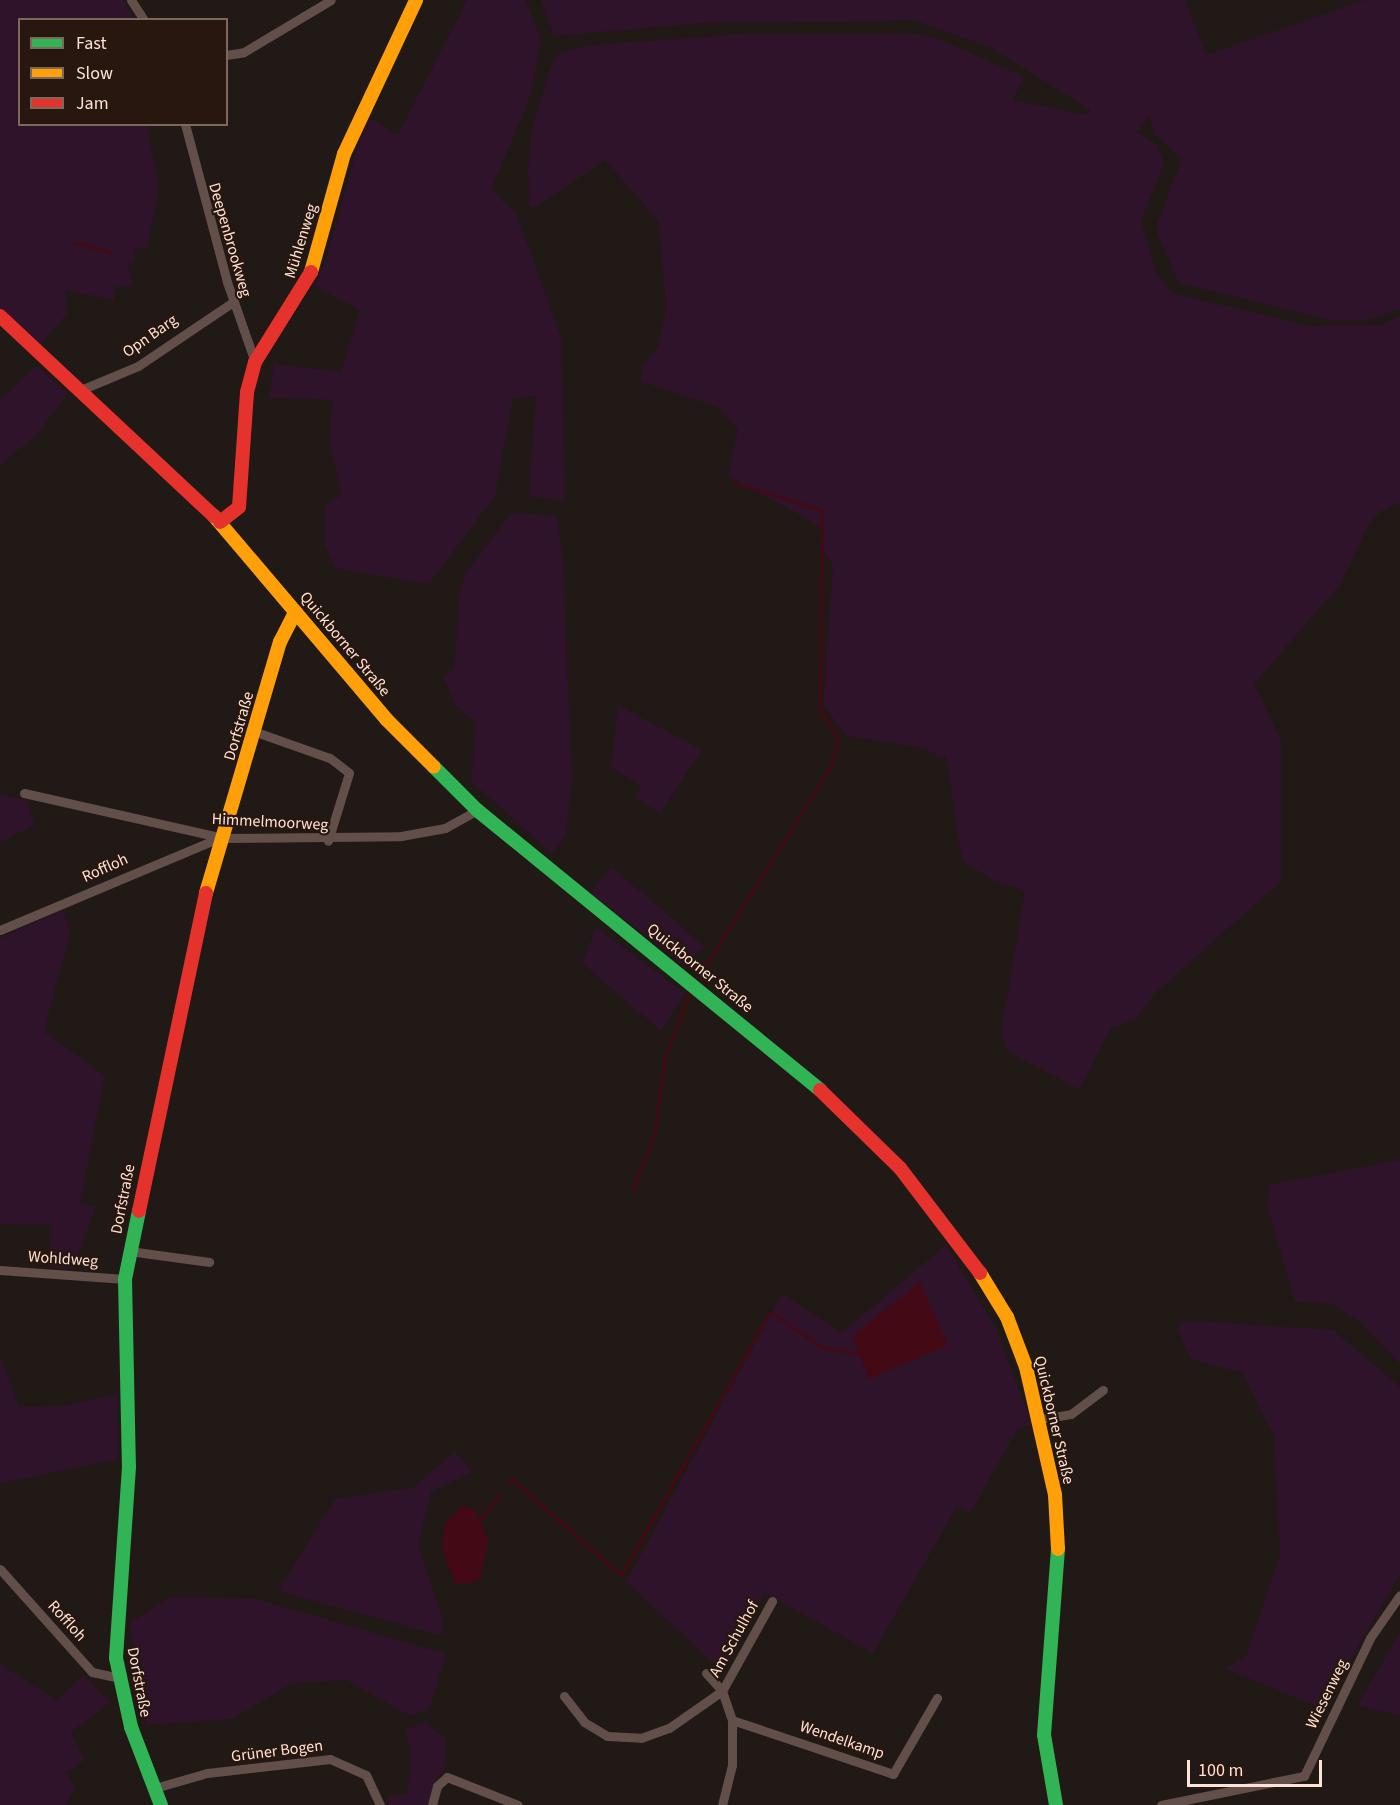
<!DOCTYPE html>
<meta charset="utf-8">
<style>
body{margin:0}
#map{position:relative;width:1400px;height:1805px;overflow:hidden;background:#211915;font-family:"Source Sans 3",sans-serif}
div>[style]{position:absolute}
.green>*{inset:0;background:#2f132a}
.water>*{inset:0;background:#430a15}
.stream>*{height:3px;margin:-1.5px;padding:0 1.5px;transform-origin:1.5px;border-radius:1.5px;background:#430a15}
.street>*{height:9px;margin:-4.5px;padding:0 4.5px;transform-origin:4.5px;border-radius:4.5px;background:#624f49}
.fast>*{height:14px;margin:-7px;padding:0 7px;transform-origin:7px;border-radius:7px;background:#30b455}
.slow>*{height:14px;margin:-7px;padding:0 7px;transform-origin:7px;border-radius:7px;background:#ff9f0a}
.jam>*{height:14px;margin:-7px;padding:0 7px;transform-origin:7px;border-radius:7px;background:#e5322d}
span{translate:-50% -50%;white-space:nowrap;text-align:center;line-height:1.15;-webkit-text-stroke:4.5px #27170f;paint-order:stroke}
.street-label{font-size:16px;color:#ffe1d5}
.legend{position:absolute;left:18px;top:18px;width:210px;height:108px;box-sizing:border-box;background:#27170f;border:2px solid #7d685e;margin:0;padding:8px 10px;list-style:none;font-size:18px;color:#ffe1d5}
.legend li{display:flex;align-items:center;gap:12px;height:30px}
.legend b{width:30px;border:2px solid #7d685e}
.scale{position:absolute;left:1187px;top:1760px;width:135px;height:27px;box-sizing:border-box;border:3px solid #ffe1d5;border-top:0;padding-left:8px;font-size:18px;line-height:21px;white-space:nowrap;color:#ffe1d5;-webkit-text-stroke:4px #27170f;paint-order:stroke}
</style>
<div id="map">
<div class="green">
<div style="clip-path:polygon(0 0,122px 0,134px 19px,20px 20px,20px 124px,147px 125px,159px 188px,147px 248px,135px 248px,133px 263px,128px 263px,132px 286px,115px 287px,114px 300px,65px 290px,67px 313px,41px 344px,0 309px)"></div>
<div style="clip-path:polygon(467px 0,525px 0,541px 40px,530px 97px,491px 189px,517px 216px,561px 336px,565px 501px,529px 496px,536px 396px,513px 398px,495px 496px,429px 584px,335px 568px,325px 545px,325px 505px,342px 495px,329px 441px,333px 400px,269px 397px,274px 364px,341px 372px,360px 310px,314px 286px,324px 267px,366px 116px,398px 135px)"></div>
<div style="clip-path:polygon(541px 0,1185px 0,1206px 55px,1366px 0,1400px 0,1400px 309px,1364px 321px,1335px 321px,1179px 283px,1158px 234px,1158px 221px,1182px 159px,1154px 134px,1149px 116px,1136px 132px,1157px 145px,1164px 164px,1141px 220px,1156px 272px,1172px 293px,1308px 326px,1381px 325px,1400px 316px,1400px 503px,1381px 511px,1368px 525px,1340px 584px,1254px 684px,1281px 741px,1281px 881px,1156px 992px,1135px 1019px,1111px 1028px,1079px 1089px,1007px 1051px,1001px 1032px,1025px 891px,993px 880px,962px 861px,946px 754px,942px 758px,924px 748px,847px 736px,823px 705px,833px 566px,822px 548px,821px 527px,728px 475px,738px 429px,718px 407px,642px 382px,641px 368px,658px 347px,666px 308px,659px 221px,605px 160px,539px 205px,530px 207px,528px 172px,532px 128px,549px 72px,558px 54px,584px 46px,744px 34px,913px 34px,939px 39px,1024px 77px,1013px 100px,1085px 115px,1091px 110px,990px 47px,915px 20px,701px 23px,554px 36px)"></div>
<div style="clip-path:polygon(37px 366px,68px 394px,38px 433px,0 466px,0 400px)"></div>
<div style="clip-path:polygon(512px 513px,557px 517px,563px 563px,572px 780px,566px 835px,552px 853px,471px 781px,476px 723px,456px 705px,444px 679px,454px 667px,460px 589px,467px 571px)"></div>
<div style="clip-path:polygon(618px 705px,702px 750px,660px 813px,635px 797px,641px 785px,611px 768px)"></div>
<div style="clip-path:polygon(0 794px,27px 800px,35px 825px,0 842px)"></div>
<div style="clip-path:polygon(611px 868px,627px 880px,705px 947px,683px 965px,591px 893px)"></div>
<div style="clip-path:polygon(63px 910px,70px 932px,44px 1032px,105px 1076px,80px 1203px,96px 1206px,72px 1270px,49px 1266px,52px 1225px,0 1224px,0 938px)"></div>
<div style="clip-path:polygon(596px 927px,685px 993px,661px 1031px,582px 963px)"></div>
<div style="clip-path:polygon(1400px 1160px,1400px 1364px,1358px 1320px,1332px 1304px,1295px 1301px,1268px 1209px,1269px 1185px)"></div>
<div style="clip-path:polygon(946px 1245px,996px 1329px,1032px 1425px,1018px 1428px,970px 1513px,957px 1506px,873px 1653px,764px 1592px,723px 1671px,626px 1582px,782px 1294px,842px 1333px)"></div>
<div style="clip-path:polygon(1188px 1321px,1333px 1330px,1400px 1387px,1400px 1575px,1322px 1708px,1226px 1669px,1246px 1656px,1280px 1555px,1274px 1437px,1243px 1373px,1192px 1360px,1177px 1328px)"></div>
<div style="clip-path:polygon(0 1355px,19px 1407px,64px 1406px,117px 1394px,118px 1459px,0 1483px)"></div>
<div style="clip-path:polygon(455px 1452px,472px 1472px,431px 1492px,418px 1545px,444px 1624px,440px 1635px,278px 1591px,335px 1499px,412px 1488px)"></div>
<div style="clip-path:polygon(171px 1597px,256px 1599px,446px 1654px,430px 1708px,411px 1716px,346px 1680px,292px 1683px,232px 1719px,146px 1725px,130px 1623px)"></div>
<div style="clip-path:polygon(1400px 1632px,1400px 1715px,1357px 1706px)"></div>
<div style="clip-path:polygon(0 1664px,56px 1700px,84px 1675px,110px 1702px,71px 1732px,84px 1761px,66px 1772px,75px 1789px,65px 1805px,0 1805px)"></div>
<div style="clip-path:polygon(425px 1722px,446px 1739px,444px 1770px,435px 1780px,430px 1805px,388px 1805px,387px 1797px,407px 1794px,411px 1755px,405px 1730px)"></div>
</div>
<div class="water">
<div style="clip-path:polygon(920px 1282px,948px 1345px,869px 1379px,852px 1336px)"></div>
<div style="clip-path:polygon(462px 1505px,475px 1510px,488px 1539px,481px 1577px,470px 1584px,455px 1583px,442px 1548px,444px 1525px)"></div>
</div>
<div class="stream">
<div style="left:75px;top:242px;width:39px;rotate:17deg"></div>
<div style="left:698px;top:978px;width:250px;rotate:-57.9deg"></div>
<div style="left:831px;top:766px;width:28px;rotate:-75deg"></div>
<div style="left:838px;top:739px;width:35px;rotate:-121deg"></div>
<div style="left:820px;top:709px;width:199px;rotate:-89.4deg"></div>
<div style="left:822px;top:510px;width:94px;rotate:-162.7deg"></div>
<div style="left:632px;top:1190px;width:58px;rotate:-67.8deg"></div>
<div style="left:654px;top:1136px;width:80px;rotate:-82.1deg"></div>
<div style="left:665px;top:1057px;width:67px;rotate:-69.1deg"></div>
<div style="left:509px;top:1483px;width:5px;rotate:-53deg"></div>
<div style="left:512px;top:1479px;width:145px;rotate:41.4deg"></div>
<div style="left:621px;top:1575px;width:302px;rotate:-60.5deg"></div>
<div style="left:770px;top:1312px;width:64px;rotate:34.2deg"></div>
<div style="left:823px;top:1348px;width:37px;rotate:9deg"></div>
<div style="left:480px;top:1520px;width:33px;rotate:-52deg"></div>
</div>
<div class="street">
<div style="left:131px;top:0;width:24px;rotate:57deg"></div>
<div style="left:226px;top:55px;width:18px;rotate:-9deg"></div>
<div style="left:244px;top:52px;width:101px;rotate:-30.9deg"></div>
<div style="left:185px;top:124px;width:163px;rotate:75.1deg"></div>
<div style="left:227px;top:282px;width:85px;rotate:70.7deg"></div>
<div style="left:83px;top:389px;width:60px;rotate:-22.7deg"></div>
<div style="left:138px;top:366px;width:115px;rotate:-34deg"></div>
<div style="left:256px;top:732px;width:78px;rotate:19.4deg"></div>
<div style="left:330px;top:758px;width:24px;rotate:38deg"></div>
<div style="left:349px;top:773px;width:71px;rotate:107.2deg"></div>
<div style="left:24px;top:793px;width:204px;rotate:12.7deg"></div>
<div style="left:223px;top:838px;width:178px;rotate:-0.6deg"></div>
<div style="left:401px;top:836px;width:45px;rotate:-10.3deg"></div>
<div style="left:445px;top:828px;width:37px;rotate:-29deg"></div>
<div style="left:0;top:930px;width:234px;rotate:-22.8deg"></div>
<div style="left:129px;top:1251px;width:81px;rotate:7.8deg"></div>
<div style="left:0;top:1270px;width:125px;rotate:4.1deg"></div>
<div style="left:1040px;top:1419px;width:31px;rotate:-9deg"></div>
<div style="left:1071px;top:1414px;width:40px;rotate:-37deg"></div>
<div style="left:0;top:1569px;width:138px;rotate:48.2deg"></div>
<div style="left:92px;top:1672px;width:29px;rotate:12deg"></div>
<div style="left:706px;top:1673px;width:24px;rotate:48deg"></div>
<div style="left:722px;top:1691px;width:31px;rotate:71deg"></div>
<div style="left:732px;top:1720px;width:45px;rotate:90deg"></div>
<div style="left:732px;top:1765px;width:41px;rotate:104deg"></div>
<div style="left:564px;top:1696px;width:33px;rotate:52deg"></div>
<div style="left:584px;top:1722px;width:27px;rotate:31deg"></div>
<div style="left:607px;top:1736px;width:34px;rotate:3deg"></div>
<div style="left:641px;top:1738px;width:30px;rotate:-20deg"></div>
<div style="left:669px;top:1728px;width:65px;rotate:-34.9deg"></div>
<div style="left:722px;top:1691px;width:103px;rotate:-60.9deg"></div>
<div style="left:732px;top:1720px;width:170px;rotate:18.5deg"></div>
<div style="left:893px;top:1774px;width:88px;rotate:-59.9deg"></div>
<div style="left:155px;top:1788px;width:54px;rotate:-16.1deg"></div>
<div style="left:207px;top:1773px;width:124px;rotate:-6.5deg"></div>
<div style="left:330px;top:1759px;width:39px;rotate:24deg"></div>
<div style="left:366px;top:1775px;width:33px;rotate:65deg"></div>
<div style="left:432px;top:1805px;width:20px;rotate:-75deg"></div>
<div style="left:437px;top:1786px;width:13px;rotate:-42deg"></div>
<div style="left:447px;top:1777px;width:76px;rotate:21.5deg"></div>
<div style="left:1161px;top:1805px;width:146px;rotate:-11.5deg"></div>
<div style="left:1304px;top:1776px;width:153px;rotate:-64.4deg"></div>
<div style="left:1370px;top:1638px;width:52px;rotate:-55.1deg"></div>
</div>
<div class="fast">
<div style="left:434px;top:767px;width:61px;rotate:45deg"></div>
<div style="left:477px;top:810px;width:443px;rotate:39.2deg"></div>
<div style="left:139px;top:1211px;width:69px;rotate:101.6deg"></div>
<div style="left:125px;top:1279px;width:188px;rotate:88.8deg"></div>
<div style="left:129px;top:1467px;width:191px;rotate:93.9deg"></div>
<div style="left:116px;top:1658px;width:71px;rotate:77.7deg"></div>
<div style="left:131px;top:1727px;width:84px;rotate:69deg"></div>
<div style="left:1056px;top:1805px;width:71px;rotate:-99.7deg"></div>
<div style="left:1044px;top:1735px;width:187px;rotate:-85.7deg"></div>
</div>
<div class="slow">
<div style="left:311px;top:272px;width:123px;rotate:-74.4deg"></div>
<div style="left:344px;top:154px;width:170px;rotate:-64.9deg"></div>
<div style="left:214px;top:516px;width:267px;rotate:49.7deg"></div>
<div style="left:387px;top:720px;width:66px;rotate:45deg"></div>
<div style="left:206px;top:893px;width:262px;rotate:-73.6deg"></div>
<div style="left:280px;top:642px;width:34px;rotate:-63deg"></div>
<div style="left:980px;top:1273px;width:52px;rotate:58.5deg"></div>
<div style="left:1007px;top:1317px;width:53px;rotate:69.2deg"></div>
<div style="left:1026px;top:1367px;width:131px;rotate:77.2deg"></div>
<div style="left:1055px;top:1495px;width:54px;rotate:86.8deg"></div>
</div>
<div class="jam">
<div style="left:0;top:316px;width:293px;rotate:43.1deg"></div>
<div style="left:220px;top:522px;width:24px;rotate:-38deg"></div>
<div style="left:239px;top:507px;width:115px;rotate:-86deg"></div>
<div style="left:247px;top:392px;width:31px;rotate:-75deg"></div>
<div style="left:255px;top:362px;width:106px;rotate:-58.1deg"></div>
<div style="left:820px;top:1090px;width:112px;rotate:44.3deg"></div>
<div style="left:900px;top:1168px;width:132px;rotate:52.7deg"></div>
<div style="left:139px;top:1211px;width:325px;rotate:-78.1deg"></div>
</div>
<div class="street-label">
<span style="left:230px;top:240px;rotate:74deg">Deepenbrookweg</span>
<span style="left:301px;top:241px;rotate:-73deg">Mühlenweg</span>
<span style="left:150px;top:336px;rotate:-35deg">Opn Barg</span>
<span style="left:345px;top:644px;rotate:50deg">Quickborner Straße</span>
<span style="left:239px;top:726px;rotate:-74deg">Dorfstraße</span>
<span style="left:270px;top:822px;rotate:3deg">Himmelmoorweg</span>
<span style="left:105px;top:868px;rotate:-24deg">Roffloh</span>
<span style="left:700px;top:968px;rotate:39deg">Quickborner Straße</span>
<span style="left:123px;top:1199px;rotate:-79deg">Dorfstraße</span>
<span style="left:63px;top:1259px;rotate:4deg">Wohldweg</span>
<span style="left:1054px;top:1420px;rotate:77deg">Quickborner Straße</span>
<span style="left:67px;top:1621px;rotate:48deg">Roffloh</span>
<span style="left:734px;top:1639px;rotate:-61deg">Am Schulhof</span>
<span style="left:139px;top:1682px;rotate:79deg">Dorfstraße</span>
<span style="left:1327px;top:1694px;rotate:-64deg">Wiesenweg</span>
<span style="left:842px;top:1740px;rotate:19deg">Wendelkamp</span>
<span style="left:277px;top:1751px;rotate:-7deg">Grüner Bogen</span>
</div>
<ul class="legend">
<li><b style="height:8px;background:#30b455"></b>Fast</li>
<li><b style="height:8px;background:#ff9f0a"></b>Slow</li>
<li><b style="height:8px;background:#e5322d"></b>Jam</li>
</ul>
<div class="scale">100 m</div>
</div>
